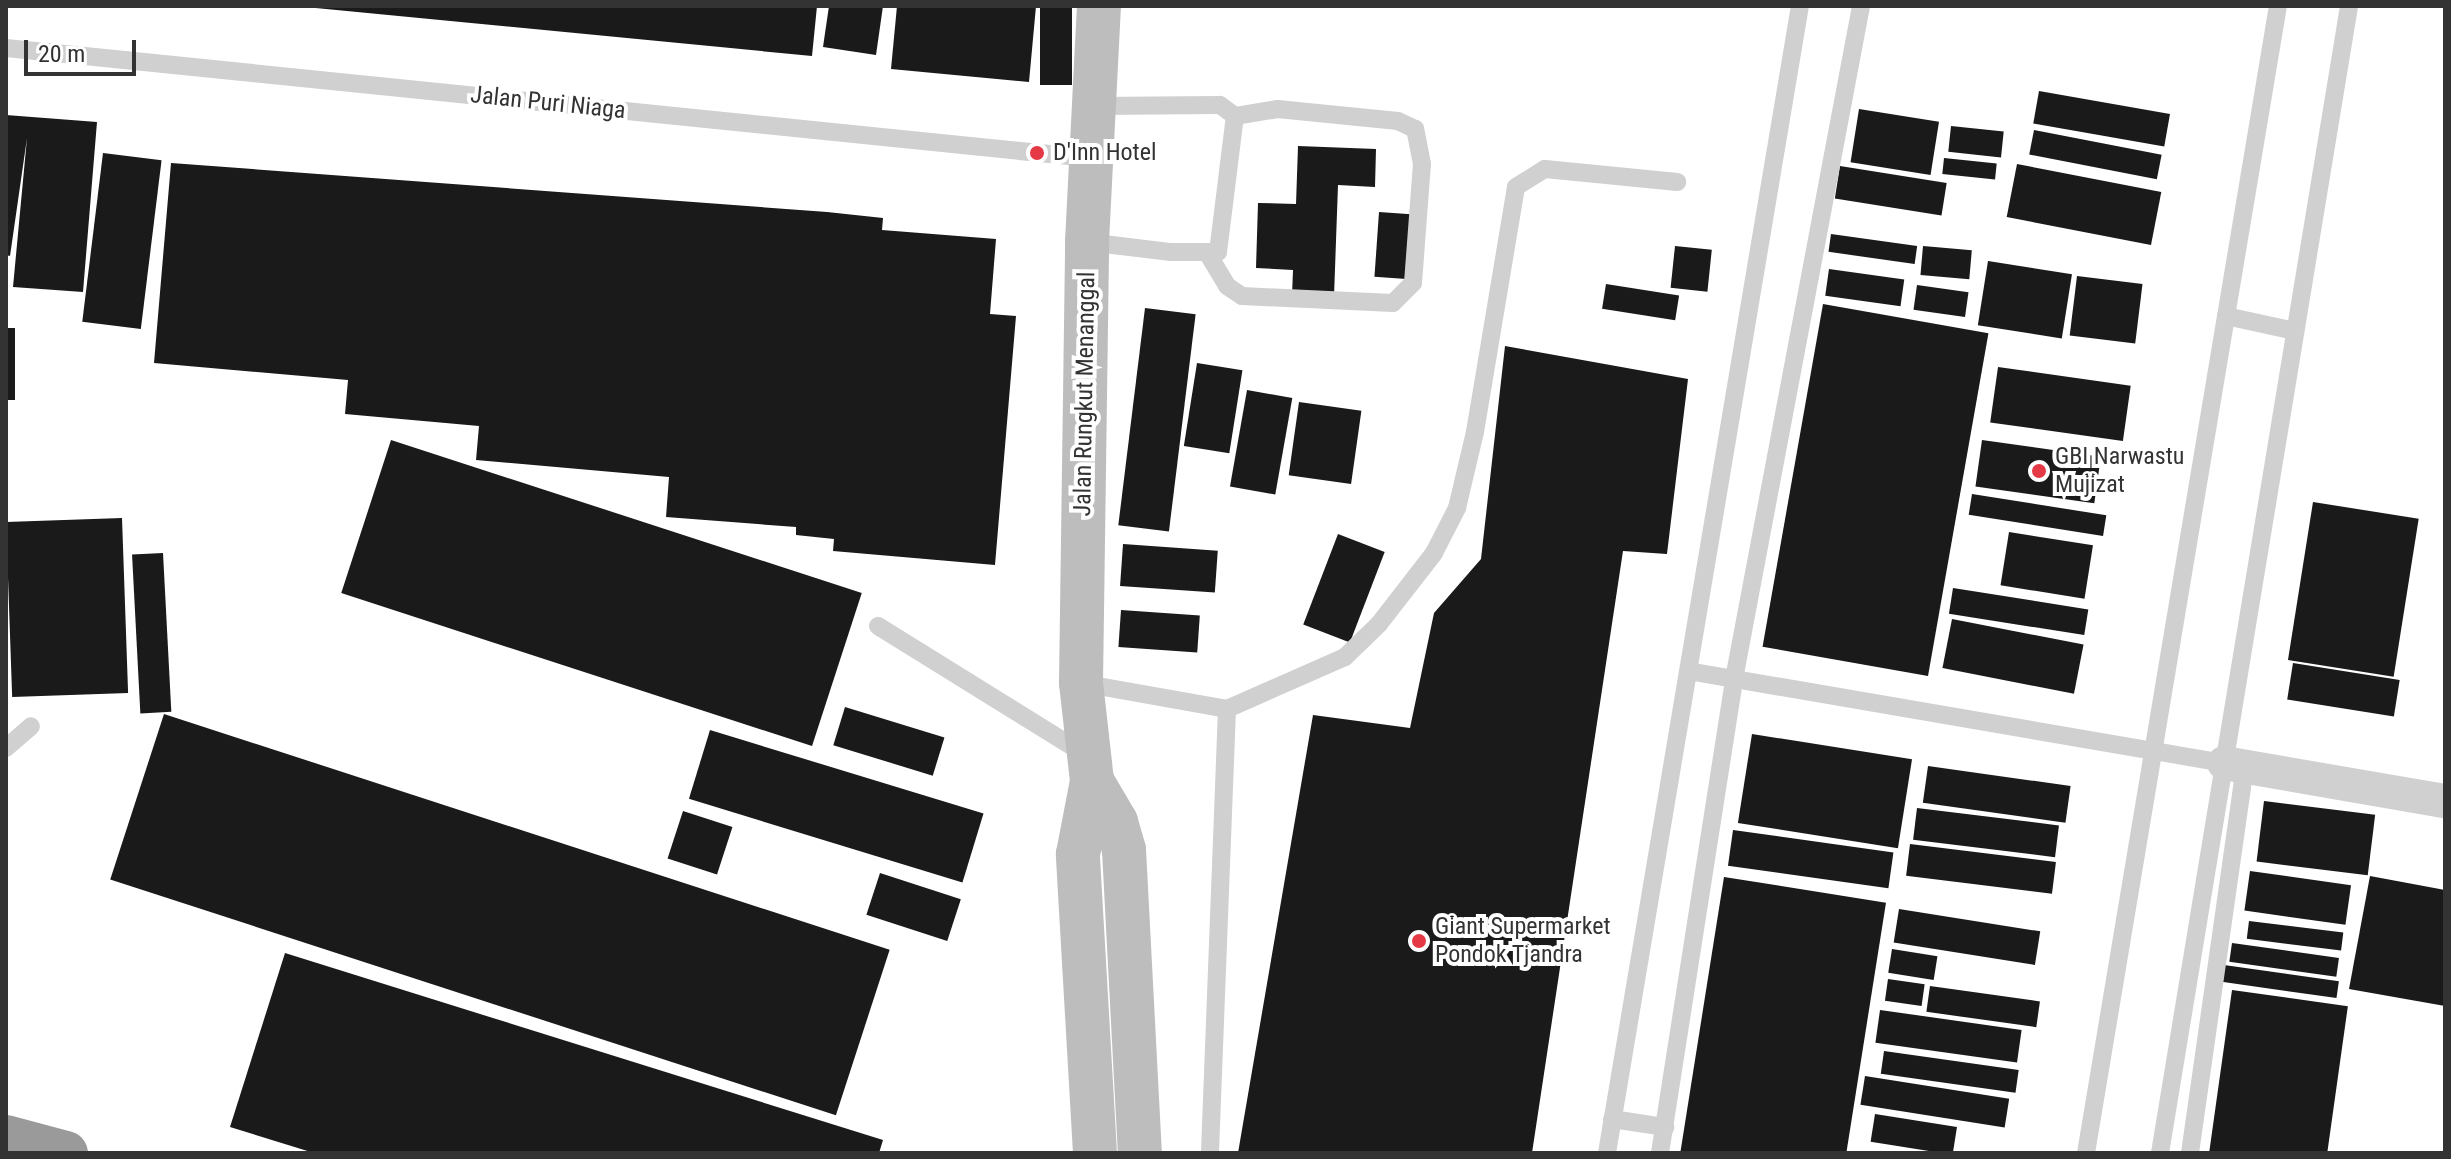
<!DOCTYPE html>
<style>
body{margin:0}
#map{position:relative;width:2451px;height:1159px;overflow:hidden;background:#fff;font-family:"Roboto Condensed",sans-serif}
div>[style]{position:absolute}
.building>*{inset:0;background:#1a1a1a;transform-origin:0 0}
.service>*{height:18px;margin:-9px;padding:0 9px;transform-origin:9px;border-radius:9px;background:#d0d0d0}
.minor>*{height:34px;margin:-17px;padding:0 17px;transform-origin:17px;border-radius:17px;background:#d0d0d0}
.secondary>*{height:44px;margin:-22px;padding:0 22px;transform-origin:22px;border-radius:22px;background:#bdbdbd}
.motorway>*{height:44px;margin:-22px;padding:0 22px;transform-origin:22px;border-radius:22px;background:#9a9a9a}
.dots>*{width:22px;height:22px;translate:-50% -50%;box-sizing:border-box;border:4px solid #fff;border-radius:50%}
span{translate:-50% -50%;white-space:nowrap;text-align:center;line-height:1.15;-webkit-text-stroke:8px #fff;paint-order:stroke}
.street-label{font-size:24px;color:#333}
.poi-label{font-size:24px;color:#333}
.left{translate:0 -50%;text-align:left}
.frame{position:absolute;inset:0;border:8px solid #333;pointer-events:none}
.scale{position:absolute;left:24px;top:40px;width:112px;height:36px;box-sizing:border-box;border:4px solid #333;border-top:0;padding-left:10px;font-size:24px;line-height:28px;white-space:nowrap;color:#333;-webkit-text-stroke:6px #fff;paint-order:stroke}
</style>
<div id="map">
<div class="building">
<div style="clip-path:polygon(295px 6px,817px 6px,812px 56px)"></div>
<div style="clip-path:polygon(829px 6px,883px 6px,876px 55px,823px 47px)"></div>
<div style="clip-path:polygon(897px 6px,1036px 6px,1029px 82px,891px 69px)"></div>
<div style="left:1040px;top:6px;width:32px;height:79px"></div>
<div style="left:2039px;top:91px;width:133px;height:33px;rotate:10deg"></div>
<div style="left:1859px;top:109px;width:81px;height:54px;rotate:9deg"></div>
<div style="clip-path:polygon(6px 115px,97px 122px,83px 292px,13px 287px,27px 138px,10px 256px,6px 255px)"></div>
<div style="left:1951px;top:126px;width:53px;height:26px;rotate:6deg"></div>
<div style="left:2034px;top:130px;width:130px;height:25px;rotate:11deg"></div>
<div style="clip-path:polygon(1298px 146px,1376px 149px,1375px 187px,1338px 185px,1334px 297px,1292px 295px,1293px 270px,1256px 268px,1258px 203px,1296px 204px)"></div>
<div style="left:103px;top:153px;width:59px;height:170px;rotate:7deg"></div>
<div style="left:1944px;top:158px;width:53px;height:16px;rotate:6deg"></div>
<div style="clip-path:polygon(171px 163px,827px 212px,883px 218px,882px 230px,996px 239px,990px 314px,1016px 316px,995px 565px,833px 551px,834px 539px,796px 535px,796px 527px,666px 517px,669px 477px,476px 460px,479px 426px,345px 414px,348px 380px,154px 363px)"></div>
<div style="left:2017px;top:164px;width:147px;height:54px;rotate:11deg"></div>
<div style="left:1840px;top:166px;width:108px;height:33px;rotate:9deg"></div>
<div style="left:1379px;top:212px;width:32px;height:65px;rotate:4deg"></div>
<div style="left:1831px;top:234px;width:87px;height:18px;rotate:8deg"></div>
<div style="left:1675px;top:246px;width:37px;height:42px;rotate:6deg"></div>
<div style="left:1923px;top:246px;width:49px;height:29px;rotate:5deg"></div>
<div style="left:1988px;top:261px;width:85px;height:65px;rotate:9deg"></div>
<div style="left:1829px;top:269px;width:76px;height:27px;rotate:8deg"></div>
<div style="left:2077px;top:276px;width:66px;height:60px;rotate:7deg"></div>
<div style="left:1606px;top:284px;width:74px;height:25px;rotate:9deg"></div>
<div style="left:1917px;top:285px;width:52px;height:25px;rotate:8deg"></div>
<div style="left:1823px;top:304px;width:168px;height:348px;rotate:10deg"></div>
<div style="left:1145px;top:308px;width:51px;height:219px;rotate:7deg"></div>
<div style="left:6px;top:328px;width:9px;height:72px"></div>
<div style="clip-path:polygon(1505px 346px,1688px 379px,1667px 554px,1623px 551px,1532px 1153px,1238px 1153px,1313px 715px,1410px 728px,1434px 613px,1481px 559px)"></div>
<div style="left:1197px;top:363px;width:46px;height:84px;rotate:9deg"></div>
<div style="left:1998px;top:367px;width:134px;height:56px;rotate:8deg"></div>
<div style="left:1247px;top:390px;width:46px;height:98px;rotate:10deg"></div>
<div style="left:1299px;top:402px;width:63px;height:74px;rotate:8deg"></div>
<div style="left:391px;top:440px;width:495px;height:161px;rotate:18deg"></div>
<div style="left:1982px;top:440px;width:120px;height:47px;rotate:8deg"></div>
<div style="left:1972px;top:494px;width:136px;height:21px;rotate:9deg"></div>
<div style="left:2313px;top:502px;width:107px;height:160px;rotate:9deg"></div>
<div style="left:122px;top:518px;width:175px;height:116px;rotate:88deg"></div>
<div style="left:2009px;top:532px;width:85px;height:54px;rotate:9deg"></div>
<div style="left:1338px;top:534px;width:50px;height:97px;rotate:21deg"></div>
<div style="left:1123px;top:544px;width:95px;height:42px;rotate:4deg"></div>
<div style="left:163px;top:553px;width:159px;height:31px;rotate:87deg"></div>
<div style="left:1953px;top:588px;width:137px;height:26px;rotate:9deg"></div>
<div style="left:1121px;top:610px;width:79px;height:37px;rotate:4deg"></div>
<div style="left:1952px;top:619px;width:134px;height:50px;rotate:11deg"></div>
<div style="left:2293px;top:663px;width:108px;height:37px;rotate:9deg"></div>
<div style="left:845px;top:707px;width:104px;height:40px;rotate:17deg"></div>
<div style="left:164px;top:714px;width:763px;height:174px;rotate:18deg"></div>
<div style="left:710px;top:730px;width:286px;height:72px;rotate:17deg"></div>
<div style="left:1752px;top:734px;width:162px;height:90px;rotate:9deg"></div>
<div style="left:1928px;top:766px;width:144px;height:37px;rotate:8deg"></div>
<div style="left:2264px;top:801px;width:112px;height:61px;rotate:7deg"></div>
<div style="left:1917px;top:808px;width:143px;height:32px;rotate:7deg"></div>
<div style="left:683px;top:811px;width:52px;height:50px;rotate:18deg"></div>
<div style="left:1733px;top:830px;width:162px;height:36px;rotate:8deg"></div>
<div style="left:1910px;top:844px;width:147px;height:32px;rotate:7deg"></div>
<div style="left:2250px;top:871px;width:102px;height:40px;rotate:8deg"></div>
<div style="left:880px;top:873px;width:85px;height:44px;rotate:18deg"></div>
<div style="clip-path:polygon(2370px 876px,2445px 890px,2445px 1006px,2349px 989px)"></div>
<div style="left:1724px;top:877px;width:164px;height:280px;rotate:9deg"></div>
<div style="left:1899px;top:909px;width:143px;height:34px;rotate:9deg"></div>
<div style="left:2249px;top:921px;width:95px;height:18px;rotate:7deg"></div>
<div style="left:2232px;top:943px;width:108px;height:19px;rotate:8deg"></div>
<div style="left:1892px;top:949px;width:46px;height:24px;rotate:9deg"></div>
<div style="clip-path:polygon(285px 953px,883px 1140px,879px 1153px,314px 1153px,230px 1127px)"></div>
<div style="left:2224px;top:965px;width:116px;height:17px;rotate:8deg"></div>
<div style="left:1888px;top:979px;width:37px;height:22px;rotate:8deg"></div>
<div style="left:1930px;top:986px;width:111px;height:26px;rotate:8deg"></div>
<div style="left:2232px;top:990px;width:117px;height:164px;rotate:8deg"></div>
<div style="left:1880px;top:1010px;width:143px;height:33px;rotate:8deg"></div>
<div style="left:1884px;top:1051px;width:136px;height:23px;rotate:8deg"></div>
<div style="left:1865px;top:1076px;width:146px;height:29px;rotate:9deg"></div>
<div style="left:1875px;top:1114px;width:83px;height:28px;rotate:9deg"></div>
</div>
<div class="service">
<div style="left:6px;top:48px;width:1089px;rotate:5.8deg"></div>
<div style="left:1087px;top:242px;width:85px;rotate:6.8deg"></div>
<div style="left:1171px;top:252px;width:47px"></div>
<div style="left:1218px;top:252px;width:137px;rotate:-82.9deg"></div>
<div style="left:1235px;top:116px;width:19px;rotate:-144deg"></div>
<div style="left:1220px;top:105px;width:126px;rotate:179.5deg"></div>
<div style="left:1208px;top:254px;width:37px;rotate:59deg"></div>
<div style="left:1227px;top:286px;width:18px;rotate:34deg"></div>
<div style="left:1242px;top:296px;width:151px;rotate:2.7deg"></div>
<div style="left:1393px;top:303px;width:28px;rotate:-45deg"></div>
<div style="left:1413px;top:283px;width:119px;rotate:-85.7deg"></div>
<div style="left:1422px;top:164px;width:36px;rotate:-101deg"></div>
<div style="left:1415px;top:129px;width:19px;rotate:-155deg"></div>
<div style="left:1398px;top:121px;width:121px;rotate:-174.3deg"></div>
<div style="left:1278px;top:109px;width:44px;rotate:170.8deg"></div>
<div style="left:2226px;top:316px;width:71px;rotate:12.3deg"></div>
<div style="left:878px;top:626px;width:245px;rotate:31.8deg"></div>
<div style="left:1688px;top:671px;width:544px;rotate:9.74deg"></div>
<div style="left:1081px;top:683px;width:148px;rotate:10.1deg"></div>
<div style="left:1227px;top:709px;width:444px;rotate:92.2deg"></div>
<div style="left:1227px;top:709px;width:129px;rotate:-23.8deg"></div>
<div style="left:1345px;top:657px;width:47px;rotate:-44.1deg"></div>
<div style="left:1379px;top:624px;width:90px;rotate:-52.2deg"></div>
<div style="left:1434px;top:553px;width:51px;rotate:-62.9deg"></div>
<div style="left:1457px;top:508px;width:78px;rotate:-76.7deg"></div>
<div style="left:1475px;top:432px;width:248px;rotate:-80.5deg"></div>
<div style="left:1516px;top:187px;width:34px;rotate:-32deg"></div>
<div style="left:1545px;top:169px;width:133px;rotate:5.6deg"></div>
<div style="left:6px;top:748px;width:33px;rotate:-41deg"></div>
<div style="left:1612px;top:1119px;width:54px;rotate:8.6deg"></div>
<div style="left:1607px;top:1153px;width:1163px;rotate:-80.45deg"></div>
<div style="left:1660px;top:1153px;width:480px;rotate:-81.1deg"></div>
<div style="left:1734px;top:679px;width:685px;rotate:-79.31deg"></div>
<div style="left:2086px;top:1153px;width:1163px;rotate:-80.5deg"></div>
<div style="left:2160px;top:1153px;width:1162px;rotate:-80.64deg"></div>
<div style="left:2190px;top:1153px;width:390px;rotate:-81.9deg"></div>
</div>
<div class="minor">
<div style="left:2224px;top:763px;width:224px;rotate:9.8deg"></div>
</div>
<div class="secondary">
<div style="left:1092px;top:781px;width:48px;rotate:59.7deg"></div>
<div style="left:1116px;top:822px;width:29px;rotate:74deg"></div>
<div style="left:1124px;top:850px;width:303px;rotate:87deg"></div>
<div style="left:1095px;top:1153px;width:299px;rotate:-93.3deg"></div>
<div style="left:1078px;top:854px;width:74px;rotate:-79.1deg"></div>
<div style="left:1092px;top:781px;width:99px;rotate:-96.4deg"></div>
<div style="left:1081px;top:683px;width:441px;rotate:-89.2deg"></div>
<div style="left:1087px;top:242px;width:236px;rotate:-87.1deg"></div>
</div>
<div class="motorway">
<div style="left:6px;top:1137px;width:62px;rotate:14.9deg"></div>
</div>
<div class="dots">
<div style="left:1037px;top:153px;background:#e63946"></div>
<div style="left:2039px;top:471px;background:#e63946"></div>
<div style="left:1419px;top:941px;background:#e63946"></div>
</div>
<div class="street-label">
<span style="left:548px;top:103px;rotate:6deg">Jalan Puri Niaga</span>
<span style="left:1085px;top:394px;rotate:-89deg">Jalan Rungkut Menanggal</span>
</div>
<div class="poi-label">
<span class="left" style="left:1053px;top:153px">D'Inn Hotel</span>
<span class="left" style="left:2055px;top:471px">GBI Narwastu<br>Mujizat</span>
<span class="left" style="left:1435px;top:941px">Giant Supermarket<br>Pondok Tjandra</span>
</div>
<div class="frame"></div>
<div class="scale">20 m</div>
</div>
